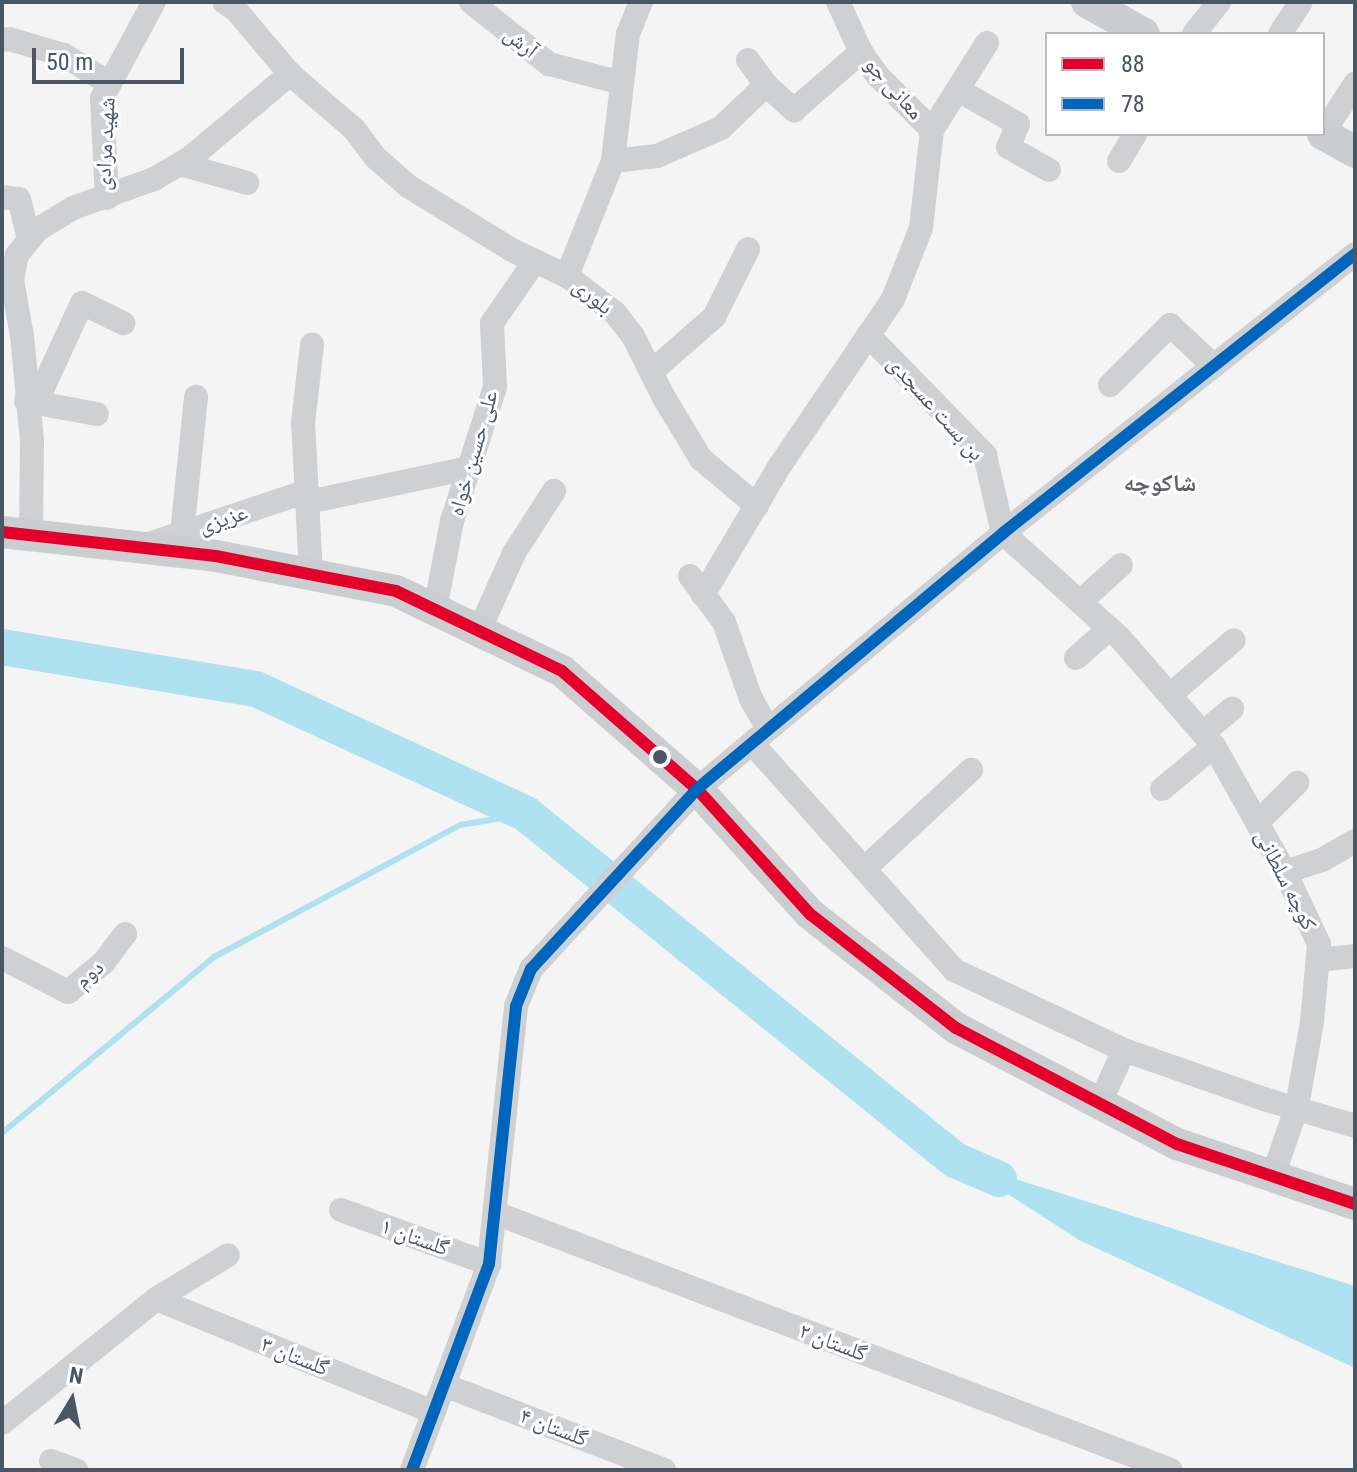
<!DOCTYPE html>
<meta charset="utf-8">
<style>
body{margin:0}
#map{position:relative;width:1357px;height:1472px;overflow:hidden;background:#f4f4f4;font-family:"Roboto Condensed","Noto Naskh Arabic",sans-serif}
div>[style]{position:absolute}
.water>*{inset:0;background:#aee2f0}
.stream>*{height:6px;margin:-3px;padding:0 3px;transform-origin:3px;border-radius:3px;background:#aee2f0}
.river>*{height:36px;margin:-18px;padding:0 18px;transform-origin:18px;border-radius:18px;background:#aee2f0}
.minor>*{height:24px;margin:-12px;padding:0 12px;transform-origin:12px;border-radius:12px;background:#ced0d2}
.major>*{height:32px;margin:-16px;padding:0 16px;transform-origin:16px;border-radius:16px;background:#caced1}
.bus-1>*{height:12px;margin:-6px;padding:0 6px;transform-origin:6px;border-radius:6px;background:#e4002b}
.bus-2>*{height:12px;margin:-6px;padding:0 6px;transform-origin:6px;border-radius:6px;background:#0065bd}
.dots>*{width:22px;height:22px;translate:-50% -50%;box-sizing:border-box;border:4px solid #fff;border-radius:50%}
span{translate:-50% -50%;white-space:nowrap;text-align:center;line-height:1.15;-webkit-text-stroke:6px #fff;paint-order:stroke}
.street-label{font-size:22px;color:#4a5661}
.neighbourhood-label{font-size:24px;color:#5f6368;font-weight:700}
.frame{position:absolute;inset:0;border:4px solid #4a5661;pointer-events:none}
.legend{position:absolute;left:1045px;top:32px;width:280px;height:104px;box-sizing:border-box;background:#fff;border:2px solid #b7bbc0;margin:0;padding:10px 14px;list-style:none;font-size:24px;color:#4a5661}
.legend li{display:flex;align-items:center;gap:16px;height:40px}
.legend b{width:40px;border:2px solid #b7bbc0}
.north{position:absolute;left:32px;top:1360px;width:80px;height:80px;-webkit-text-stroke:6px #fff;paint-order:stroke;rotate:10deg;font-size:22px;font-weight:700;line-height:32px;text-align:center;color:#4a5661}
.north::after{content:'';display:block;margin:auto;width:28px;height:36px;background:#4a5661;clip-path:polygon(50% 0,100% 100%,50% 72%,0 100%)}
.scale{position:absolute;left:32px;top:48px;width:152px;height:36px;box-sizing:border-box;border:4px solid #4a5661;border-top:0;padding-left:10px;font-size:24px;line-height:28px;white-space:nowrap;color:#4a5661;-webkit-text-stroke:6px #fff;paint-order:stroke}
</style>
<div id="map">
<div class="water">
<div style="clip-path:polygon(955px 1160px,1355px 1286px,1355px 1368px,1079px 1240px)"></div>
</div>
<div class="stream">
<div style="left:2px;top:1133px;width:276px;rotate:-39.7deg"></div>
<div style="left:214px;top:957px;width:279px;rotate:-28.2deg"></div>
<div style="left:460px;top:825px;width:67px;rotate:-9.5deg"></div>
</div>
<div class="river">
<div style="left:2px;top:647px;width:257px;rotate:9.4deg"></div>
<div style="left:256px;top:689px;width:298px;rotate:24.8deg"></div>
<div style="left:526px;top:814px;width:551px;rotate:38.89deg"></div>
<div style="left:955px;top:1160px;width:48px;rotate:23.4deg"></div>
</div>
<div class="minor">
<div style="left:471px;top:2px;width:100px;rotate:38.5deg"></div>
<div style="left:549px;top:64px;width:75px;rotate:14.6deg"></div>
<div style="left:838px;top:2px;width:55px;rotate:65.3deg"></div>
<div style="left:861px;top:52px;width:29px;rotate:55deg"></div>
<div style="left:878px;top:76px;width:76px;rotate:45deg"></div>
<div style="left:1194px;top:34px;width:41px;rotate:-52deg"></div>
<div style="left:1280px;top:34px;width:38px;rotate:-57deg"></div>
<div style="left:2px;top:40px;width:7px;rotate:-8deg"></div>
<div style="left:9px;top:39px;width:57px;rotate:16.2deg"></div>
<div style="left:64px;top:55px;width:54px;rotate:32.2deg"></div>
<div style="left:748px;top:60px;width:31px;rotate:54deg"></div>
<div style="left:766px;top:85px;width:38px;rotate:42deg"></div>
<div style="left:794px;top:110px;width:89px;rotate:-40.9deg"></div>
<div style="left:290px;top:74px;width:84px;rotate:40.7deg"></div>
<div style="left:354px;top:129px;width:35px;rotate:53deg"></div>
<div style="left:375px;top:157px;width:44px;rotate:41.3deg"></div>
<div style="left:408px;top:186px;width:122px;rotate:31.6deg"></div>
<div style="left:512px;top:250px;width:61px;rotate:25.3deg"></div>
<div style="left:567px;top:276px;width:61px;rotate:37.6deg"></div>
<div style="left:615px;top:313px;width:29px;rotate:52deg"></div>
<div style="left:633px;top:336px;width:67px;rotate:63.4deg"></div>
<div style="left:663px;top:396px;width:74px;rotate:58.9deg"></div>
<div style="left:701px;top:459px;width:73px;rotate:40deg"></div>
<div style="left:958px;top:90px;width:69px;rotate:29.5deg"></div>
<div style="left:1018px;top:124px;width:25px;rotate:113deg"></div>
<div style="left:1008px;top:147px;width:47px;rotate:29.3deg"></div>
<div style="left:1323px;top:133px;width:59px;rotate:-56.9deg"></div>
<div style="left:613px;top:161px;width:44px;rotate:-6.5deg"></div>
<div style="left:657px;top:156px;width:70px;rotate:-23.6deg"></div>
<div style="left:721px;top:128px;width:62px;rotate:-43.7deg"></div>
<div style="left:1119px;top:161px;width:31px;rotate:-59deg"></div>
<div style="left:180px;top:164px;width:70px;rotate:15.8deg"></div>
<div style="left:2px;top:197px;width:17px;rotate:7deg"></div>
<div style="left:19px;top:199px;width:41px;rotate:76deg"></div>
<div style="left:107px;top:198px;width:100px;rotate:-92.9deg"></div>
<div style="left:102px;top:98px;width:109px;rotate:-61.6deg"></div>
<div style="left:567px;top:276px;width:124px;rotate:-68.2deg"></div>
<div style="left:613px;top:161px;width:128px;rotate:-83.3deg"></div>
<div style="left:628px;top:34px;width:35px;rotate:-68deg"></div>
<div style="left:868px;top:335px;width:168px;rotate:45.7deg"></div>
<div style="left:985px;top:455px;width:80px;rotate:77deg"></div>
<div style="left:1003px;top:533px;width:157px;rotate:41.9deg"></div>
<div style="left:1120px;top:638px;width:143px;rotate:49deg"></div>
<div style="left:1214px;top:746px;width:145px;rotate:60.6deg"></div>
<div style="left:1285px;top:872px;width:80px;rotate:64.7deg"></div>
<div style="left:1319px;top:944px;width:78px;rotate:95.1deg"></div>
<div style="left:1312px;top:1022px;width:85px;rotate:100.1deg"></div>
<div style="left:1297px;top:1106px;width:74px;rotate:108.9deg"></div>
<div style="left:651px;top:372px;width:84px;rotate:-41.1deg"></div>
<div style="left:714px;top:317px;width:76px;rotate:-63.4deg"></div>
<div style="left:1110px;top:385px;width:85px;rotate:-45deg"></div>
<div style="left:1170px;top:325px;width:60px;rotate:43deg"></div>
<div style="left:26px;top:401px;width:72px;rotate:10.4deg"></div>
<div style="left:36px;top:403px;width:110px;rotate:-65.3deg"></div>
<div style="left:82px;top:303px;width:46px;rotate:26deg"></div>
<div style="left:308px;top:502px;width:166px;rotate:-11.9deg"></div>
<div style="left:182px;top:533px;width:137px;rotate:-84.1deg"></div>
<div style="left:31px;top:535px;width:94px;rotate:-89.4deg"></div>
<div style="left:32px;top:441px;width:105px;rotate:-95.4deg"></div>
<div style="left:22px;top:336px;width:57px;rotate:-100.1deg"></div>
<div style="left:12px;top:280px;width:25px;rotate:-79deg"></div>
<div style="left:17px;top:255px;width:32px;rotate:-51deg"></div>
<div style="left:37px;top:230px;width:42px;rotate:-31.4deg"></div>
<div style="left:73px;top:208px;width:86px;rotate:-19.7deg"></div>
<div style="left:154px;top:179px;width:42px;rotate:-30.3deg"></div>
<div style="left:190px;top:158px;width:131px;rotate:-40deg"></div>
<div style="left:290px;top:74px;width:84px;rotate:-130.2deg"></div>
<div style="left:236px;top:10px;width:14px;rotate:-146deg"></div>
<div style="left:146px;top:545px;width:170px;rotate:-18.5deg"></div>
<div style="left:311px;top:574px;width:151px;rotate:-93deg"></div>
<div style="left:303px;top:423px;width:79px;rotate:-83.4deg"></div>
<div style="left:690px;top:576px;width:57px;rotate:53.5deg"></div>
<div style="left:724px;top:622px;width:82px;rotate:70.7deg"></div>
<div style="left:751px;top:699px;width:34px;rotate:60deg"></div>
<div style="left:703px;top:595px;width:149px;rotate:-59.3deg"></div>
<div style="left:779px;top:467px;width:203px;rotate:-55.8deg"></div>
<div style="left:893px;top:299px;width:76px;rotate:-68.5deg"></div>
<div style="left:921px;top:228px;width:99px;rotate:-83.6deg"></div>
<div style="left:932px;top:130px;width:103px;rotate:-57.7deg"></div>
<div style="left:1080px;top:602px;width:55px;rotate:-42.1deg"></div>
<div style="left:435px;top:610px;width:91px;rotate:-79.2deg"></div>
<div style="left:452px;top:521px;width:141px;rotate:-72.2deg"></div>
<div style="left:495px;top:387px;width:64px;rotate:-92.7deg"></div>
<div style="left:492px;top:323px;width:75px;rotate:-55.3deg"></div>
<div style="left:479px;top:631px;width:85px;rotate:-65.8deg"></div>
<div style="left:514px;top:553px;width:74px;rotate:-57.2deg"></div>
<div style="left:1076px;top:658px;width:45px;rotate:-41.4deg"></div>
<div style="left:1170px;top:695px;width:84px;rotate:-40.7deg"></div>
<div style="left:1203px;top:733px;width:38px;rotate:-40deg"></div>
<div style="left:752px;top:743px;width:304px;rotate:48.3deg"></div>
<div style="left:954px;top:970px;width:188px;rotate:25.2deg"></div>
<div style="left:1124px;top:1050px;width:148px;rotate:19.3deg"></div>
<div style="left:1264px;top:1099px;width:95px;rotate:16.5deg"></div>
<div style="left:1162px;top:789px;width:67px;rotate:-39.6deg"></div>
<div style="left:1257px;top:823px;width:57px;rotate:-45deg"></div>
<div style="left:864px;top:869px;width:146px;rotate:-42.8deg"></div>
<div style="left:1285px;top:872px;width:39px;rotate:-18deg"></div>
<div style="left:1322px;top:860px;width:38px;rotate:-30deg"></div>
<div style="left:2px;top:958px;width:74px;rotate:27.3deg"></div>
<div style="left:68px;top:992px;width:47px;rotate:-39.8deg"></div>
<div style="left:104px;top:962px;width:35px;rotate:-53deg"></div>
<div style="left:1318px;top:960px;width:37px;rotate:-6deg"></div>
<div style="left:1100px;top:1103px;width:58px;rotate:-65.6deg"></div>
<div style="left:341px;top:1210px;width:158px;rotate:20deg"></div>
<div style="left:495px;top:1213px;width:723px;rotate:20.82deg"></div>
<div style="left:156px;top:1299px;width:299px;rotate:22.2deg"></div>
<div style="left:444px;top:1385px;width:236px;rotate:21.1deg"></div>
<div style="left:2px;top:1423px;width:198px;rotate:-38.8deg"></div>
<div style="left:156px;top:1299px;width:84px;rotate:-31.4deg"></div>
<div style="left:51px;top:1461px;width:27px;rotate:20deg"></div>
<div style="left:412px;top:1470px;width:220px;rotate:-69.5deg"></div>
<div style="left:489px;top:1264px;width:259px;rotate:-84deg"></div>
<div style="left:516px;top:1006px;width:40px;rotate:-68deg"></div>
<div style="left:531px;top:969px;width:245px;rotate:-47.3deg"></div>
<div style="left:697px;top:789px;width:399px;rotate:-39.9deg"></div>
<div style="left:1003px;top:533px;width:449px;rotate:-38.4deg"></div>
</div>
<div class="major">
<div style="left:1087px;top:2px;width:65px;rotate:29.3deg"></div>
<div style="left:1323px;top:134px;width:37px;rotate:29deg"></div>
<div style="left:2px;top:532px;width:215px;rotate:6.4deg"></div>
<div style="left:216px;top:556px;width:183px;rotate:11deg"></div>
<div style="left:396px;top:591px;width:184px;rotate:25.7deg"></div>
<div style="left:562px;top:671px;width:179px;rotate:41.2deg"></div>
<div style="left:697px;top:789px;width:169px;rotate:47.9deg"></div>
<div style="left:810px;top:914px;width:185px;rotate:38deg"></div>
<div style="left:956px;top:1028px;width:250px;rotate:27.7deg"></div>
<div style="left:1177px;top:1144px;width:188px;rotate:18.6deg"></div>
</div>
<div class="bus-1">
<div style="left:2px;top:532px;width:215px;rotate:6.4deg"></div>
<div style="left:216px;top:556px;width:183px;rotate:11deg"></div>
<div style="left:396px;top:591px;width:184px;rotate:25.7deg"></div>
<div style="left:562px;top:671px;width:179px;rotate:41.2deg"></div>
<div style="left:697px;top:789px;width:169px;rotate:47.9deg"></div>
<div style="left:810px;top:914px;width:185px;rotate:38deg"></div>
<div style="left:956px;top:1028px;width:250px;rotate:27.7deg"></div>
<div style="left:1177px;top:1144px;width:188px;rotate:18.6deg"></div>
</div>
<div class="bus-2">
<div style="left:412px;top:1470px;width:220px;rotate:-69.5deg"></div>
<div style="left:489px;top:1264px;width:259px;rotate:-84deg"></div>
<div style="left:516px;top:1006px;width:40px;rotate:-68deg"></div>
<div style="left:531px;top:969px;width:245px;rotate:-47.3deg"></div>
<div style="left:697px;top:789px;width:399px;rotate:-39.9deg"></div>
<div style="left:1003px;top:533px;width:449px;rotate:-38.4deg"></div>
</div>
<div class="dots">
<div style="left:660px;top:757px;background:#4a5661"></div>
</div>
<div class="street-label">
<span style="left:521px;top:42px;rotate:39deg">آرش</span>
<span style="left:894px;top:88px;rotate:48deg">معانی جو</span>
<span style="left:105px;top:144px;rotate:-87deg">شهید مرادی</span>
<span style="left:593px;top:296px;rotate:39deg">بلوری</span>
<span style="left:936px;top:408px;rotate:48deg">بن بست عسجدی</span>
<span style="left:473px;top:453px;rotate:-74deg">علی حسین خواه</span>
<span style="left:223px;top:519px;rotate:-18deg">عزیزی</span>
<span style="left:1286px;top:880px;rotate:63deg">کوچه سلطانی</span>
<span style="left:89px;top:974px;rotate:-42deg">دوم</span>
<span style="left:415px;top:1237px;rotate:20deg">گلستان ۱</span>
<span style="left:833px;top:1342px;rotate:21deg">گلستان ۲</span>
<span style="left:295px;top:1356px;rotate:22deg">گلستان ۳</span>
<span style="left:554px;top:1427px;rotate:21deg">گلستان ۴</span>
</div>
<div class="neighbourhood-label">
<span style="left:1160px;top:484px">شاکوچه</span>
</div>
<div class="frame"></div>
<ul class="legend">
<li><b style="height:10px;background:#e4002b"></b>88</li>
<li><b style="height:10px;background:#0065bd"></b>78</li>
</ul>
<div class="north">N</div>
<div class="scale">50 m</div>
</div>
